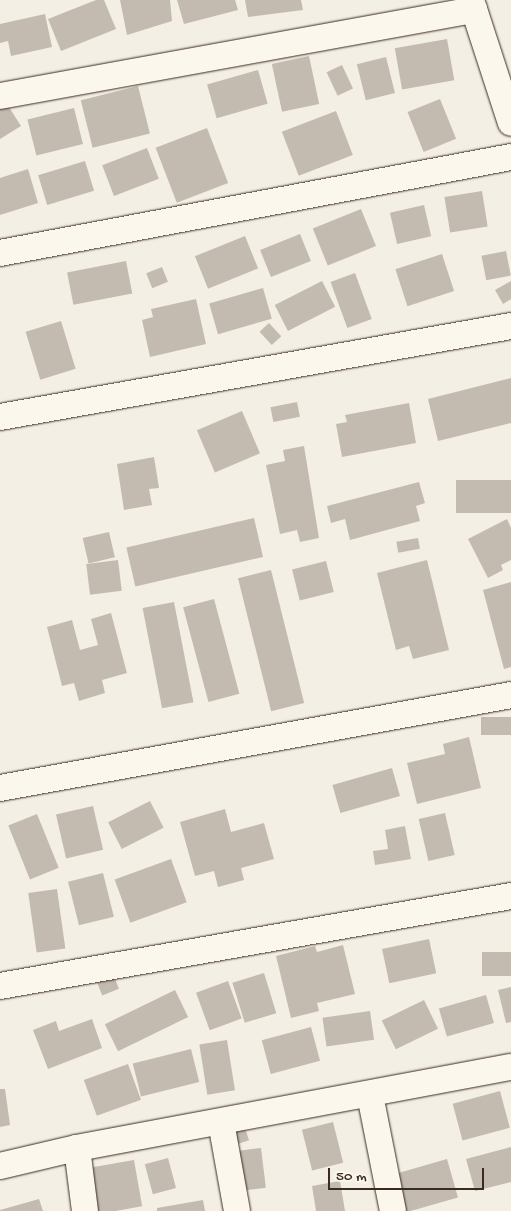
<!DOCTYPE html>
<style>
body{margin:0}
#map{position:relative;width:511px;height:1211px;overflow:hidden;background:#f3efe4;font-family:"Gochi Hand",sans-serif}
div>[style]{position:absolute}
.building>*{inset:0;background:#c3bbb0;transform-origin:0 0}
.roads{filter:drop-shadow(0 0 1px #3b2a1e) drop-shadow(0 0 1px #3b2a1e)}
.minor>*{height:26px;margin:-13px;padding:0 13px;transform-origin:13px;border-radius:13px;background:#fbf7ec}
span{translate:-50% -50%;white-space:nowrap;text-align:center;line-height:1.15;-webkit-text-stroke:4px #fbf7ec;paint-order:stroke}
.scale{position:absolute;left:328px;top:1168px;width:156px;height:22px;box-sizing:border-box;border:2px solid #3b2a1e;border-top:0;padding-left:6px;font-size:15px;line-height:18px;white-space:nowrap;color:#3b2a1e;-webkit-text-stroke:4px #fbf7ec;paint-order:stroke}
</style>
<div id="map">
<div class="building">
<div style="clip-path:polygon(96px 0,104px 0,116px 29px,61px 51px,48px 19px)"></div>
<div style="clip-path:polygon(120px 0,170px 0,172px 21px,127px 35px)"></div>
<div style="clip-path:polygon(177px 0,235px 0,238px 10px,184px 24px)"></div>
<div style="clip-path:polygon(245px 0,301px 0,303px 10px,248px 17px)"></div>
<div style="clip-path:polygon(45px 14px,52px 47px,11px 56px,8px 41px,0 43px,0 24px)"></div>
<div style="left:447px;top:39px;width:42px;height:53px;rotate:80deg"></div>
<div style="left:309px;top:56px;width:49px;height:38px;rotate:78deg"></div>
<div style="left:386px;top:57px;width:37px;height:30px;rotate:76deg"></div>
<div style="left:342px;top:65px;width:26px;height:17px;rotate:65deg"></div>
<div style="left:258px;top:70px;width:35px;height:53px;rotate:74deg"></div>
<div style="left:138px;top:86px;width:49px;height:59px;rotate:76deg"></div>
<div style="left:440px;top:99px;width:43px;height:35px;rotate:68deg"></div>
<div style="clip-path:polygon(7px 104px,21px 126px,0 139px,0 108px)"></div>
<div style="left:74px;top:108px;width:37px;height:48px;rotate:76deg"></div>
<div style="left:336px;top:111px;width:47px;height:58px;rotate:69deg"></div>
<div style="left:207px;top:128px;width:59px;height:55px;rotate:69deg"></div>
<div style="left:147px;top:148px;width:33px;height:48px;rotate:69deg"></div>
<div style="left:85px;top:161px;width:31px;height:49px;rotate:73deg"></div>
<div style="clip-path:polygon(28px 169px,38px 203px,0 215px,0 178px)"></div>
<div style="left:482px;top:191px;width:36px;height:38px;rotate:81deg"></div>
<div style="left:424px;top:205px;width:32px;height:35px;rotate:77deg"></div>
<div style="left:361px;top:209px;width:40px;height:52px;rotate:68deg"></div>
<div style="left:300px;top:234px;width:29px;height:43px;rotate:68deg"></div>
<div style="left:245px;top:236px;width:35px;height:54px;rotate:68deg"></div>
<div style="left:506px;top:251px;width:25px;height:25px;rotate:79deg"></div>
<div style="left:442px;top:254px;width:39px;height:49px;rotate:72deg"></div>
<div style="left:126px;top:261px;width:33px;height:60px;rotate:79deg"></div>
<div style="left:162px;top:267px;width:16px;height:17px;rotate:68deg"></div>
<div style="left:355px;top:273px;width:49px;height:26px;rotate:70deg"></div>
<div style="left:322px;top:281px;width:29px;height:53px;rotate:63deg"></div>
<div style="clip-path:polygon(511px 281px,511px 299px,503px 304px,495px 290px)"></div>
<div style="left:263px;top:288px;width:32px;height:56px;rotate:74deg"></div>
<div style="clip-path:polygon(196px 299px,206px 344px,150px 357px,142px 320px,153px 317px,151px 309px)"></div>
<div style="left:61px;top:321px;width:50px;height:37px;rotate:73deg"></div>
<div style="left:269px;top:323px;width:18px;height:13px;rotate:47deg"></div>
<div style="clip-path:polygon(511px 378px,511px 423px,438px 441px,428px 399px)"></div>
<div style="left:297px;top:402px;width:15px;height:27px;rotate:79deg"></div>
<div style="clip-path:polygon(409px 403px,416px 443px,342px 457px,336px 424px,347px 422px,345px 415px)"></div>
<div style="left:242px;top:411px;width:46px;height:49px;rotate:67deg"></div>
<div style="clip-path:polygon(304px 446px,319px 538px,300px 542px,297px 530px,280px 534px,266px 465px,285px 461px,283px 450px)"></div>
<div style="clip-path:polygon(154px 457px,159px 488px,149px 489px,152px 505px,124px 510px,117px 464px)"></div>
<div style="left:511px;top:480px;width:33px;height:55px;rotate:90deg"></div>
<div style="clip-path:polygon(419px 482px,425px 503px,416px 506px,420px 521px,350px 540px,345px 519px,331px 523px,327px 506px)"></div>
<div style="left:254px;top:518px;width:40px;height:131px;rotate:77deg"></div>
<div style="clip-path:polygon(507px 519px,511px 528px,511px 560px,501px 565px,503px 570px,488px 578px,468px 539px)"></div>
<div style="left:109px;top:532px;width:26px;height:27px;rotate:77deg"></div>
<div style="left:418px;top:538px;width:11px;height:22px;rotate:80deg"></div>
<div style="left:118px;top:560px;width:31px;height:32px;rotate:83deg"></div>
<div style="clip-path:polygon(427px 560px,449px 650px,413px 659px,409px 646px,396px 650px,377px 573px)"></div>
<div style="left:326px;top:561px;width:32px;height:35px;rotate:76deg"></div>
<div style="left:271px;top:570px;width:137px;height:34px;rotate:76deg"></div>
<div style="clip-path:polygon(511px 582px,511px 667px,504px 669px,483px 590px)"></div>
<div style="left:214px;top:599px;width:98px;height:32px;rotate:75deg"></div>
<div style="left:174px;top:602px;width:102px;height:32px;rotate:79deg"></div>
<div style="clip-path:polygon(111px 613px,127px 673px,102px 680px,105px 693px,79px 701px,74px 683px,62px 686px,47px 627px,72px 620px,80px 650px,98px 645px,91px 619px)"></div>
<div style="left:511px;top:717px;width:18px;height:30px;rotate:90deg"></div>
<div style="clip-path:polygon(469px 737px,481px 788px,417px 804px,407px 763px,445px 754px,443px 744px)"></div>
<div style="left:392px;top:768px;width:29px;height:62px;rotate:74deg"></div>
<div style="left:150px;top:801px;width:30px;height:47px;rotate:63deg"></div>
<div style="left:93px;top:806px;width:45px;height:38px;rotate:77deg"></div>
<div style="clip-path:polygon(225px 809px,231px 832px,264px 823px,274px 859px,241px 868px,244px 880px,218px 887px,214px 871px,195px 876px,180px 822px)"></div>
<div style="left:445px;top:813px;width:43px;height:27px;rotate:77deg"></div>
<div style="left:37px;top:814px;width:58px;height:31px;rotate:68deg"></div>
<div style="clip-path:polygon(405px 826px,411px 859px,375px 865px,373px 851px,388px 849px,385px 830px)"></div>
<div style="left:171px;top:859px;width:46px;height:60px;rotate:70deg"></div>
<div style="left:103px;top:873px;width:45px;height:36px;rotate:76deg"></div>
<div style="left:57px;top:889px;width:60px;height:29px;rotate:82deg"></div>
<div style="left:429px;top:939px;width:35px;height:48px;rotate:78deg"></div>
<div style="clip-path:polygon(343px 945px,355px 994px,317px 1003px,319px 1011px,291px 1018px,276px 956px,315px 946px,317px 952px)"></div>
<div style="left:511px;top:952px;width:24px;height:29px;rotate:90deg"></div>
<div style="left:264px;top:973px;width:42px;height:33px;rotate:73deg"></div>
<div style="left:113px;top:974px;width:16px;height:18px;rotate:68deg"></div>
<div style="left:228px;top:981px;width:40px;height:34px;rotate:70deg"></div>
<div style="clip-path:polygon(511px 987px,511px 1022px,506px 1023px,498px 990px)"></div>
<div style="left:175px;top:990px;width:30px;height:78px;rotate:64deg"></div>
<div style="left:486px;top:995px;width:29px;height:49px;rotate:74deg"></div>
<div style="left:424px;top:1000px;width:32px;height:47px;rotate:64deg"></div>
<div style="left:370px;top:1011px;width:29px;height:48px;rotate:82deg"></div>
<div style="clip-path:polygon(92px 1019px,102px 1048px,48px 1069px,33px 1030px,56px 1021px,59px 1031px)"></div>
<div style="left:311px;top:1027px;width:35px;height:51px;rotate:75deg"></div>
<div style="left:227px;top:1040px;width:51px;height:28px;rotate:81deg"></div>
<div style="left:191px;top:1049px;width:34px;height:60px;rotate:76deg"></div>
<div style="left:128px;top:1064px;width:38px;height:47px;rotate:70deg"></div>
<div style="clip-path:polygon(0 1089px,5px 1089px,10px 1125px,0 1127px)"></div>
<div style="left:500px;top:1091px;width:38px;height:49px;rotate:75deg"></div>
<div style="left:333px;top:1122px;width:42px;height:32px;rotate:76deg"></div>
<div style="left:245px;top:1128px;width:13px;height:17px;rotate:72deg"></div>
<div style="clip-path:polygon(511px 1147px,511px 1182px,475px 1191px,466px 1159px)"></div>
<div style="left:261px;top:1148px;width:40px;height:28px;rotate:83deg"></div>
<div style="left:168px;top:1158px;width:31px;height:24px;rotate:75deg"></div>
<div style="left:447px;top:1159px;width:40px;height:56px;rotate:74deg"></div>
<div style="left:134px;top:1160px;width:47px;height:51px;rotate:80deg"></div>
<div style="clip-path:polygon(340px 1181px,345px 1211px,316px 1211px,312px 1186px)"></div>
<div style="clip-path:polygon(39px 1199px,43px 1211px,0 1211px,0 1210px)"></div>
<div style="clip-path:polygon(203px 1200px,205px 1211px,157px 1211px,157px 1208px)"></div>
</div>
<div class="roads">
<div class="minor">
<div style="left:471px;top:0;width:129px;rotate:72deg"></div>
<div style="left:0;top:96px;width:482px;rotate:-10.3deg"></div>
<div style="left:0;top:253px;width:520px;rotate:-10.64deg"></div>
<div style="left:0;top:417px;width:519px;rotate:-10.1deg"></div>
<div style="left:0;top:788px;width:519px;rotate:-10.31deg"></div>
<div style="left:0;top:986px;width:519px;rotate:-9.99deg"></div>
<div style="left:370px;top:1095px;width:118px;rotate:78.8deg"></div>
<div style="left:221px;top:1122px;width:90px;rotate:79.8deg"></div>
<div style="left:77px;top:1148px;width:64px;rotate:82.8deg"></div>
<div style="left:0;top:1166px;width:79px;rotate:-13.2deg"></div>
<div style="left:77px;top:1148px;width:441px;rotate:-10.6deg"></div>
</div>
</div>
<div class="scale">50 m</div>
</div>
